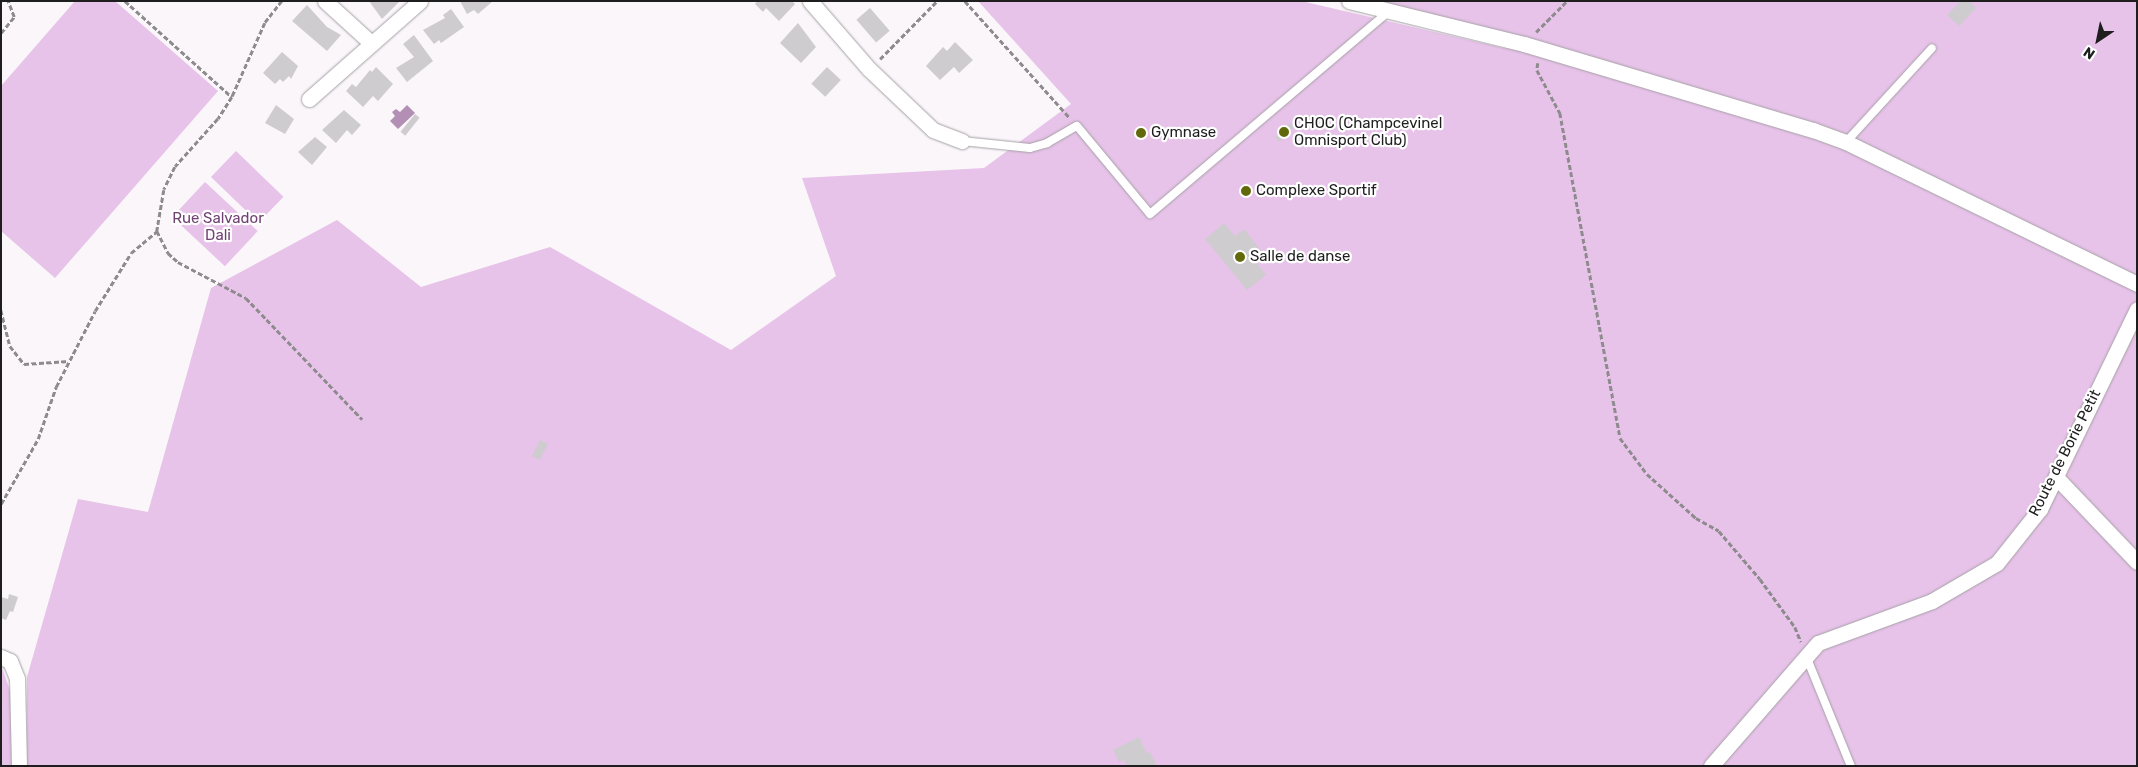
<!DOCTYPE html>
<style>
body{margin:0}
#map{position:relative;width:2138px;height:767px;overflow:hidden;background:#faf6fa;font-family:Rubik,sans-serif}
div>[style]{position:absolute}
.green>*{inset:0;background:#e7c2e9;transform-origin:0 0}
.water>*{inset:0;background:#b38eb5}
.building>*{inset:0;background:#cfcccf;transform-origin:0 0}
.path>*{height:2.5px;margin-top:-1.25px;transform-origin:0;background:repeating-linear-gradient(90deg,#8e8b8e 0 5px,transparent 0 7.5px)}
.roads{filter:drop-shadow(0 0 1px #a5a1a5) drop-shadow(0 0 1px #a5a1a5)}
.service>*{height:8px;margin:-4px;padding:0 4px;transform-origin:4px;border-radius:4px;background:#fff}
.minor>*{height:15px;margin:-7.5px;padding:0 7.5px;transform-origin:7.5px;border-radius:7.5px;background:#fff}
.dots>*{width:14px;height:14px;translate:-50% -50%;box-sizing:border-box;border:2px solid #fff;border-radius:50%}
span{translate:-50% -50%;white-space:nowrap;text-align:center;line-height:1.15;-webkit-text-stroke:4.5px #fff;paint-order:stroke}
.poi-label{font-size:15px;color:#1f1e1f}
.left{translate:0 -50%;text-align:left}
.park-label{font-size:15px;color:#714174}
.street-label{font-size:15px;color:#1f1e1f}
.frame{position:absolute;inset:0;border:2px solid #1f1e1f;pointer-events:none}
.north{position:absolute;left:2073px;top:15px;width:50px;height:50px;-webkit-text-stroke:4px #fff;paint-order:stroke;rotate:214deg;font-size:14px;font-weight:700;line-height:20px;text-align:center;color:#1f1e1f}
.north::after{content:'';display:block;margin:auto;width:18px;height:22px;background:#1f1e1f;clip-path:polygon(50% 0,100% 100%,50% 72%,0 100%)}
</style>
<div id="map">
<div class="green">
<div style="clip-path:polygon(75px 1px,115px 1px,218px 91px,55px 278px,1px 231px,1px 86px)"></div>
<div style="clip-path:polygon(978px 1px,1301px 1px,1508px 49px,1371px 1px,2137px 1px,2137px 766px,26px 766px,27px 677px,78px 499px,148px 512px,211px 288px,337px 220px,421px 287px,550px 247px,731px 350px,836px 276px,802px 178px,984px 168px,1071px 104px)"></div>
<div style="left:236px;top:151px;width:66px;height:36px;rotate:44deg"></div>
<div style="left:205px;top:182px;width:72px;height:48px;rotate:43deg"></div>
<div style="clip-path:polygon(1px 665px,12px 696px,13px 766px,1px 766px)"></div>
</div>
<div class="water">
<div style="clip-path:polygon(407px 105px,415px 113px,398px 129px,390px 121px,395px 116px,392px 112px,396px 109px,400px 112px)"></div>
</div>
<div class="building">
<div style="clip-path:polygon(369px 1px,400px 1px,382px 19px)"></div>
<div style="clip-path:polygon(460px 1px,493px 1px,478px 14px,474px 10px,467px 14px)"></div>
<div style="clip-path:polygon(757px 1px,792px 1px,795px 4px,779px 21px,766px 8px,763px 12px,755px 4px)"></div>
<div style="clip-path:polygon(1961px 1px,1969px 1px,1976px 8px,1959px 26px,1947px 15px)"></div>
<div style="clip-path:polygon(307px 5px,327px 27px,341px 35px,327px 51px,292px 21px)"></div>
<div style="left:870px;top:8px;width:30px;height:18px;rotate:49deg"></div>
<div style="clip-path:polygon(451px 9px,464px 27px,441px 43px,439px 40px,434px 44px,423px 30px,445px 18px,443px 15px)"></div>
<div style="clip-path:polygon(798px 23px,816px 47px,801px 63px,780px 43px)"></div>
<div style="clip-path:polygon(414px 35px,433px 61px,407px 82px,396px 68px,414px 57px,403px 44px)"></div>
<div style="clip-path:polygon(955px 42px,973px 60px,959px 73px,954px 67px,940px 80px,926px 66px,943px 47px,947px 51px)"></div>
<div style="clip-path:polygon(282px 52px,298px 66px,291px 79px,289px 76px,283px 82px,280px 79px,275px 84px,263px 73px)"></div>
<div style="clip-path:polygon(376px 67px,393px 84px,378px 101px,373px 96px,363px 107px,346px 91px,352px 84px,356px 87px,370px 70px,372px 72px)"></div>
<div style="left:827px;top:67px;width:19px;height:23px;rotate:43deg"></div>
<div style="clip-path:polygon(276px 105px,294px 119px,285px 134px,265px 123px)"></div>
<div style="clip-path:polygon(344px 110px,361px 125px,352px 135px,347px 130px,336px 143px,322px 130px)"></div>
<div style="left:415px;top:114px;width:6px;height:23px;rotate:39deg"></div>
<div style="clip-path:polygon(1290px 123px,1294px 127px,1279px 142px,1275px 137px)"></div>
<div style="clip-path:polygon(315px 137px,327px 147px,312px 165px,298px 152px)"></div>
<div style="clip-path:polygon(1224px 223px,1235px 236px,1244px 229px,1264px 254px,1255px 261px,1266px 275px,1247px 290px,1205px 239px)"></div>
<div style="left:540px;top:440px;width:9px;height:18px;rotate:27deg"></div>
<div style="clip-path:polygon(9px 594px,18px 597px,13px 612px,10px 611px,6px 620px,1px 618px,1px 597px,8px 599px)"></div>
<div style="clip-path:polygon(1139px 737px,1147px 753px,1150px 752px,1157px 766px,1127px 766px,1124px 760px,1119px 762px,1113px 750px)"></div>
</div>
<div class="path">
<div style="left:125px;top:1px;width:144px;rotate:41.9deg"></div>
<div style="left:282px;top:1px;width:28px;rotate:128deg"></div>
<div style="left:265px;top:23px;width:81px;rotate:114deg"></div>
<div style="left:232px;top:97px;width:26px;rotate:122deg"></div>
<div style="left:218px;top:119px;width:64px;rotate:131.9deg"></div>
<div style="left:175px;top:167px;width:25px;rotate:116deg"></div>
<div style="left:164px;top:190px;width:42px;rotate:99.7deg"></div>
<div style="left:157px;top:231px;width:25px;rotate:63deg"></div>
<div style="left:168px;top:253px;width:13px;rotate:42deg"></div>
<div style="left:178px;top:262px;width:77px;rotate:27.9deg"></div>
<div style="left:246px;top:298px;width:168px;rotate:46.2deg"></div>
<div style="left:965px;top:1px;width:157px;rotate:48.1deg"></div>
<div style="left:1536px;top:32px;width:44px;rotate:-45deg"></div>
<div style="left:1px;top:33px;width:21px;rotate:-51deg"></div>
<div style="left:14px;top:17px;width:17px;rotate:-111deg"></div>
<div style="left:880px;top:59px;width:81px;rotate:-45.5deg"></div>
<div style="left:1538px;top:63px;width:7px;rotate:98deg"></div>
<div style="left:1537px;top:70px;width:49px;rotate:61.9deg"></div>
<div style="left:1560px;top:113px;width:330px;rotate:79.5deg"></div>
<div style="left:1620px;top:438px;width:45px;rotate:53.1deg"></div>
<div style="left:1647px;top:474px;width:66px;rotate:41.9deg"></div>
<div style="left:1696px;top:518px;width:26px;rotate:29deg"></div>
<div style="left:1719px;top:531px;width:63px;rotate:49.5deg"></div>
<div style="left:1760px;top:579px;width:59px;rotate:53.9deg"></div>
<div style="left:1795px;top:627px;width:16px;rotate:68deg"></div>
<div style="left:1px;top:310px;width:37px;rotate:76deg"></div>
<div style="left:10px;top:346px;width:23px;rotate:52deg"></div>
<div style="left:24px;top:364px;width:45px;rotate:-3.8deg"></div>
<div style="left:1px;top:504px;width:75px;rotate:-60.4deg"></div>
<div style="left:38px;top:439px;width:55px;rotate:-70.9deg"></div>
<div style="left:56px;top:387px;width:85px;rotate:-62.8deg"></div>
<div style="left:95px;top:311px;width:68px;rotate:-58.2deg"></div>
<div style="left:131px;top:253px;width:34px;rotate:-40deg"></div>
</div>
<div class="roads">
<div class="service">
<div style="left:962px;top:141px;width:68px;rotate:5.9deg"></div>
<div style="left:1030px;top:148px;width:18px;rotate:-16deg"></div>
<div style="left:1047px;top:143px;width:34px;rotate:-30deg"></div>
<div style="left:1077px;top:126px;width:114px;rotate:50.3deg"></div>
<div style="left:1150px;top:214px;width:314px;rotate:-40.3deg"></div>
<div style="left:1846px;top:142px;width:127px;rotate:-47.5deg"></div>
<div style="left:1806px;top:656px;width:119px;rotate:67.8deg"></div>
</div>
<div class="minor">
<div style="left:325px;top:1px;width:62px;rotate:42.4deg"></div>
<div style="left:810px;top:1px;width:90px;rotate:49.1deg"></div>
<div style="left:869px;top:69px;width:88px;rotate:43.6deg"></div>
<div style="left:933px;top:130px;width:31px;rotate:21deg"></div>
<div style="left:1349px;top:1px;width:180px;rotate:13.8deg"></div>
<div style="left:1524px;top:44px;width:302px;rotate:16.6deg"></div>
<div style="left:1813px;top:130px;width:35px;rotate:20deg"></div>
<div style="left:1846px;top:142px;width:324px;rotate:26deg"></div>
<div style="left:309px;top:99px;width:148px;rotate:-41.4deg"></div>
<div style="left:2056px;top:477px;width:117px;rotate:46.4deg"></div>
<div style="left:1px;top:657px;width:10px;rotate:24deg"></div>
<div style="left:10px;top:661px;width:18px;rotate:68deg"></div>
<div style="left:17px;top:678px;width:88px;rotate:88.7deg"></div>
<div style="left:1711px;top:766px;width:163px;rotate:-49deg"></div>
<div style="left:1818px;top:643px;width:121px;rotate:-20.2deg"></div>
<div style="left:1932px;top:601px;width:75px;rotate:-30.3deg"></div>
<div style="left:1997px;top:563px;width:69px;rotate:-51.5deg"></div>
<div style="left:2040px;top:509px;width:222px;rotate:-64.1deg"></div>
</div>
</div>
<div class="dots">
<div style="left:1284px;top:132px;background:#61690b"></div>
<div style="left:1141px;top:133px;background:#61690b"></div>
<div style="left:1246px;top:191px;background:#61690b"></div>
<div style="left:1240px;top:257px;background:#61690b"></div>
</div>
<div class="poi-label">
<span class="left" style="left:1294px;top:132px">CHOC (Champcevinel<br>Omnisport Club)</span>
<span class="left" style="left:1151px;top:133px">Gymnase</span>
<span class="left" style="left:1256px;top:191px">Complexe Sportif</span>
<span class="left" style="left:1250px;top:257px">Salle de danse</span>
</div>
<div class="park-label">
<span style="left:218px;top:227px">Rue Salvador<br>Dali</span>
</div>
<div class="street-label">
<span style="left:2065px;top:453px;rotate:-63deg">Route de Borie Petit</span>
</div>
<div class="frame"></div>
<div class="north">N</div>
</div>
